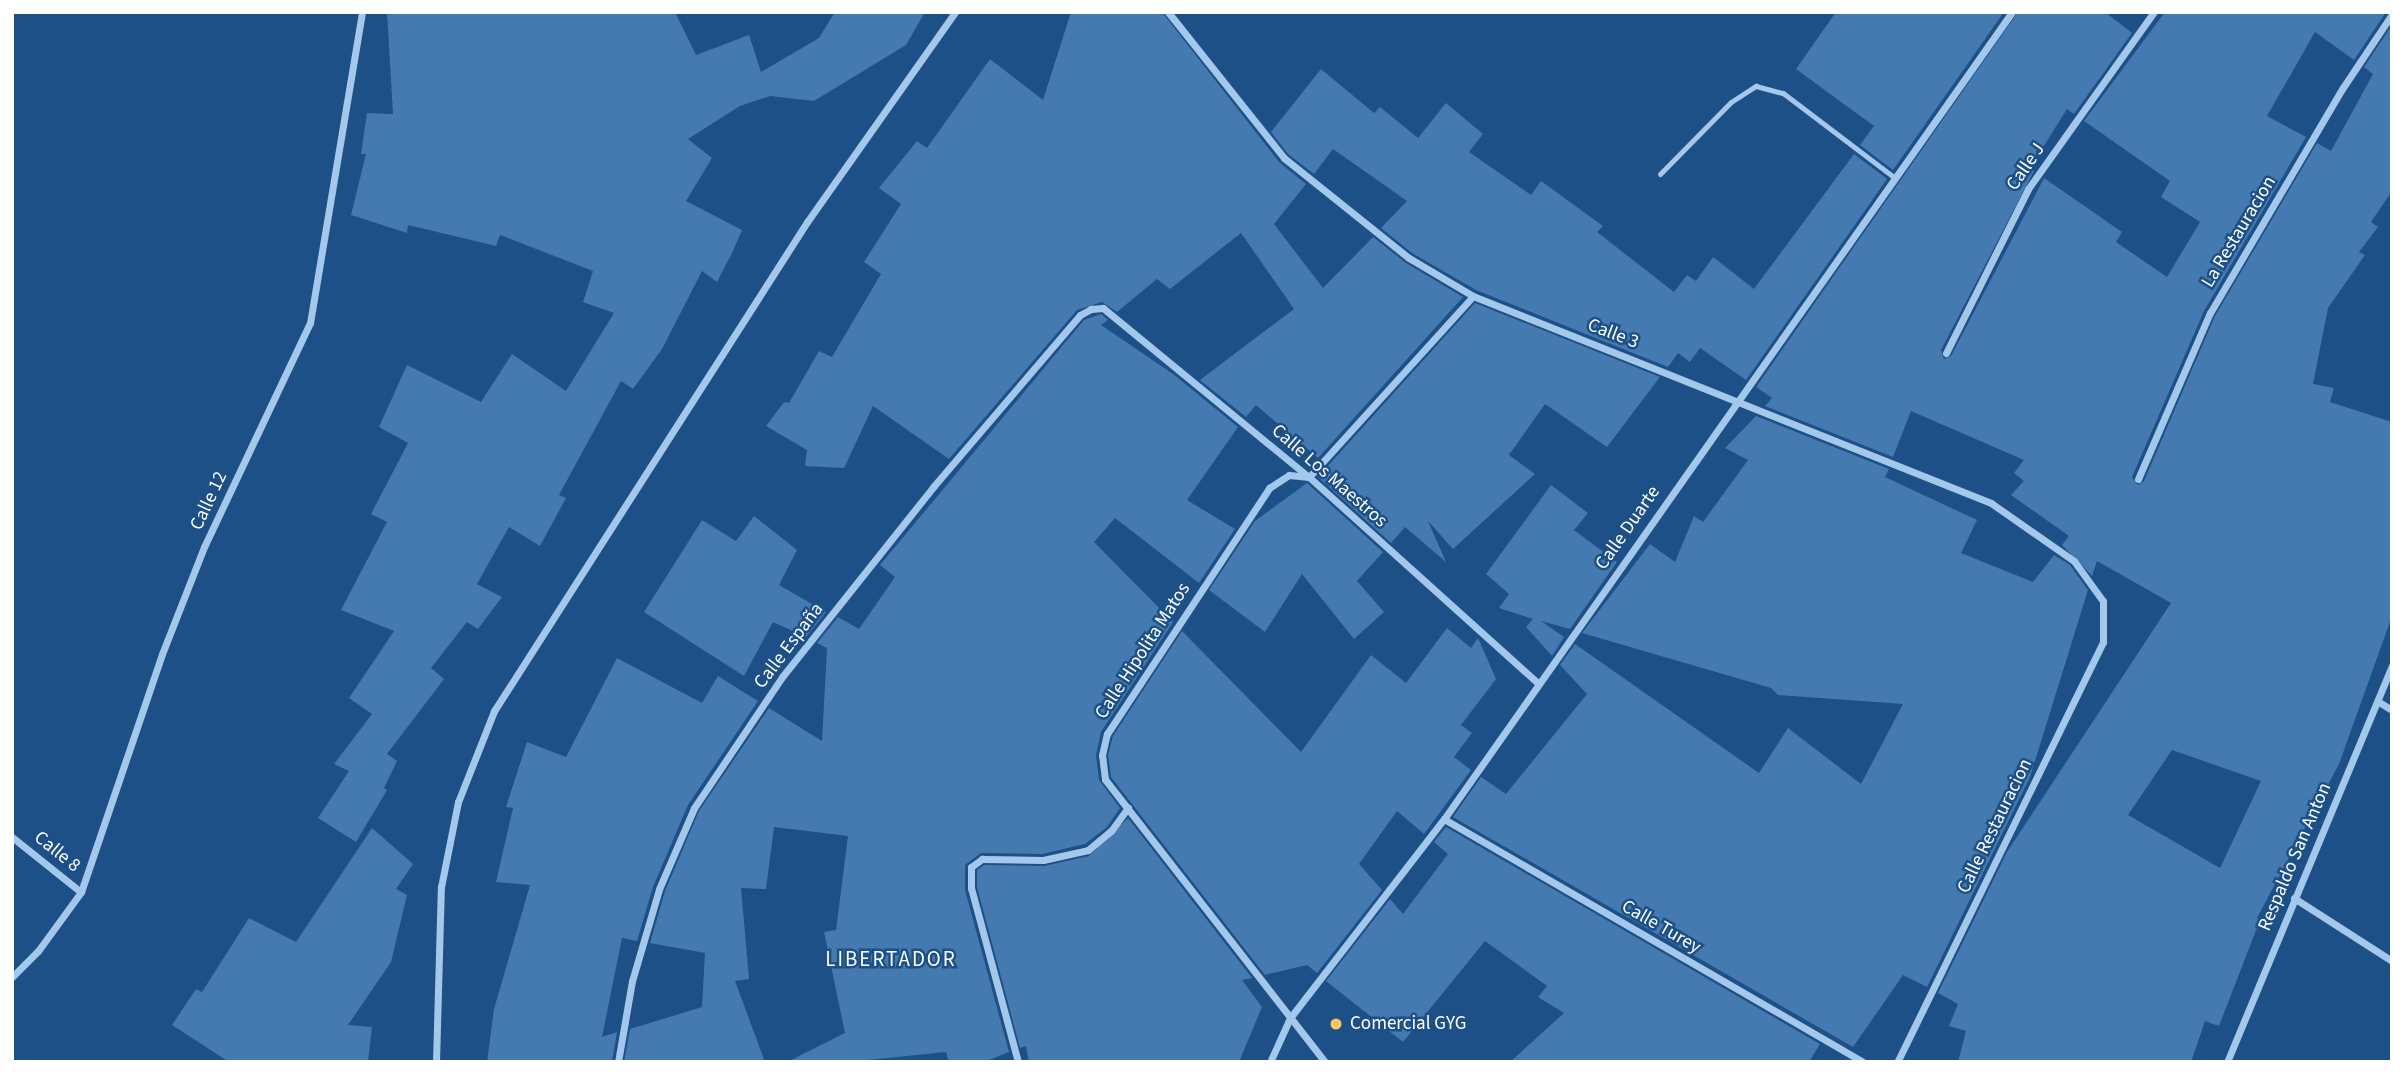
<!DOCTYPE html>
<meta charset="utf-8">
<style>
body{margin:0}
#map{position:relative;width:2404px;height:1074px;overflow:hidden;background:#1c5086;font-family:"Source Sans 3",sans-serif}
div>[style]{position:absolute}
.building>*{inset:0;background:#447aaf}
.service>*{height:5px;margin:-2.5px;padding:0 2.5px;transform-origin:2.5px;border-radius:2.5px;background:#a4c8eb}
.minor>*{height:7px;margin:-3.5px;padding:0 3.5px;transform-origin:3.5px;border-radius:3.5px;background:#a4c8eb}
.dots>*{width:19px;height:19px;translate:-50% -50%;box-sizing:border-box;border:4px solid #1c5086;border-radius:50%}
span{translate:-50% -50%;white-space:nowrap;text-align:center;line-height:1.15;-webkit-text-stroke:5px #1c5086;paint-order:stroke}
.street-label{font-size:19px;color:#fff}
.poi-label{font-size:19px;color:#fff}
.left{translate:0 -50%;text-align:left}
.neighbourhood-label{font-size:21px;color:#fff;letter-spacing:2px}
.frame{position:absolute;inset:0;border:14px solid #fff;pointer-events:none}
</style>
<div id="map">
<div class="building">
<div style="clip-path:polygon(387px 12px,675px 12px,696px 55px,749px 35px,761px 72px,819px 38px,835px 12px,925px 12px,906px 45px,814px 101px,770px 96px,740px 106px,688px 139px,712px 158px,686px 201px,742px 230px,732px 253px,717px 282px,702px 271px,662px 349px,633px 389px,621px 381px,559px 495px,566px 498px,540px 546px,509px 527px,477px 584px,502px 597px,478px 629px,467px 622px,431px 668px,444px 679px,387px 754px,397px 761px,384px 788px,387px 790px,356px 842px,318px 818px,349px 771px,334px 764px,372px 714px,349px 698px,394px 631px,341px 610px,387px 522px,371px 514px,408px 443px,379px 427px,407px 365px,481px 402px,512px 354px,566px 391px,614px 313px,583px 302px,593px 271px,500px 235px,496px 246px,408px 225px,407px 233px,351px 215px,366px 154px,361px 154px,367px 113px,393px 114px)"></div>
<div style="clip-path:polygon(1071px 12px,1162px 12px,1279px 162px,1306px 184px,1274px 224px,1323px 288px,1373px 237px,1406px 263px,1463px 297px,1318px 458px,1256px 405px,1246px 417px,1200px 380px,1294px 309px,1241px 233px,1170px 289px,1157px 279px,1117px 312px,1102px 302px,1077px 310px,949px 459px,873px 406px,844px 468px,805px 466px,807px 450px,766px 426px,784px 402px,789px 403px,819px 351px,832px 357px,881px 274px,864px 262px,901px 204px,879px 188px,917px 141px,927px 148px,990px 59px,1043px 100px)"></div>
<div style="clip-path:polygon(1836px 12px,2004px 12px,1893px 170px,1860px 145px,1874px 126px,1796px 69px)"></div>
<div style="clip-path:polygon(evenodd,2018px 12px,2105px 12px,2132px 33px,2074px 114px,2067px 109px,2030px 168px,2034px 171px,1941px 350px,1944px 359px,1951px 356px,2044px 178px,2122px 232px,2116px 242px,2167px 277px,2200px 222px,2161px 197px,2170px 181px,2084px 121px,2165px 12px,2386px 12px,2354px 60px,2315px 32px,2267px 116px,2306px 137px,2204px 311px,2132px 477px,2138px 485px,2144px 481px,2215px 316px,2317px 143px,2331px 151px,2373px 74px,2364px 67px,2392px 25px,2392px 191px,2371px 222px,2378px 227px,2359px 252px,2365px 255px,2328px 308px,2313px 384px,2334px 388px,2330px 402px,2392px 422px,2392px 616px,2339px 764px,2257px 918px,2260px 920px,2219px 1026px,2205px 1021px,2191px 1062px,1958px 1062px,1966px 1031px,1949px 1026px,1958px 1004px,1938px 993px,2007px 852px,2171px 603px,2097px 561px,2092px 576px,2062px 545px,2069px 536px,2011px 495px,2024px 481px,2014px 473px,2024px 460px,1911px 411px,1893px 457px,1765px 406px,1772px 398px,1756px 387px,2018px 12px,2172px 750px,2261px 781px,2220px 868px,2128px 815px,2172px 750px)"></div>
<div style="clip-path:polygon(1321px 69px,1374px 113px,1380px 107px,1418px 138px,1446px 103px,1483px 134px,1469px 152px,1531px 195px,1541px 181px,1603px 226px,1597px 232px,1674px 292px,1687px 275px,1696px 281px,1713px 257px,1754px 289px,1854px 154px,1887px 179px,1746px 380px,1700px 348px,1690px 362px,1678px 353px,1668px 367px,1476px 290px,1412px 253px,1381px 228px,1407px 201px,1333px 149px,1314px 174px,1288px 154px,1271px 132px)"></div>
<div style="clip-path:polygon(1475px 303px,1660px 377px,1607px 447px,1545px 404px,1509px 455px,1535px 474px,1453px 549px,1428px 521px,1446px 562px,1405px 527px,1391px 543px,1318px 477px)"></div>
<div style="clip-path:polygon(1101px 314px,1108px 320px,1101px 325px,1173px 374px,1238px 427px,1187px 500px,1235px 529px,1199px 583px,1115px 518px,1094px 542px,1173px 622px,1101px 732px,1096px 755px,1099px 780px,1120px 808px,1107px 827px,1085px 844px,1042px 854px,981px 853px,965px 865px,965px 890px,1009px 1052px,984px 1062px,949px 1062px,946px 1052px,848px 1062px,787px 1062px,845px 1033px,824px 932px,836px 930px,848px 836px,774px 827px,766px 889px,741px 888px,749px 979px,735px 981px,765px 1062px,624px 1062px,630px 1029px,702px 1007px,705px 953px,650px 943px,665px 891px,699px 811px,769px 708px,822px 741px,827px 648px,817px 643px,838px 617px,859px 629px,895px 577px,880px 565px,1084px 320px)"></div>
<div style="clip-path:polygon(1756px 416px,1889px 469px,1885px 477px,1977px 520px,1961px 553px,2033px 582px,2054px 555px,2070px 565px,2088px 590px,2030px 777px,1927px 987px,1903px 975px,1853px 1047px,1453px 817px,1481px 777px,1506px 794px,1587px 694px,1560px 665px,1575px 644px,1759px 773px,1788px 728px,1861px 784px,1903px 704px,1778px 695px,1771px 688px,1582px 633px,1650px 544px,1675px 562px,1694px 516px,1703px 522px,1748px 460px,1725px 448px)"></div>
<div style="clip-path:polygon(1307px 483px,1383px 552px,1357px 581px,1384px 612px,1354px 639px,1302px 574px,1265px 632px,1209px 590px,1255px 521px)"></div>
<div style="clip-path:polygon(1551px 485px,1588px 513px,1574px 530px,1617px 562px,1570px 629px,1541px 621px,1564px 637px,1552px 656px,1526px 627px,1533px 619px,1499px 608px,1509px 594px,1486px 574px)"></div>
<div style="clip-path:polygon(754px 516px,797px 550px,779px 585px,826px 612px,806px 637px,773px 622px,744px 676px,644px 612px,702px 520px,736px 541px)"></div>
<div style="clip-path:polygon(1447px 628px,1471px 648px,1478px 638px,1496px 679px,1461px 725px,1472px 733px,1454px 757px,1471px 770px,1424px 834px,1397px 811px,1359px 864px,1382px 890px,1317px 973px,1307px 965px,1265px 975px,1111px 777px,1108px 755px,1113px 736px,1182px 631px,1301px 752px,1371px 655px,1406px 683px)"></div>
<div style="clip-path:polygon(617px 658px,702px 703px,718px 676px,758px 701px,688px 805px,653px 887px,637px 941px,622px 938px,602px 1037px,617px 1032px,612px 1062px,487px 1062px,494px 1009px,530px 885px,496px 882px,513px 808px,506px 807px,527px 742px,566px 757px)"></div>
<div style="clip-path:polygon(1128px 818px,1252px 978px,1242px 980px,1262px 1007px,1239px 1062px,1029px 1062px,1026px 1046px,1020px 1048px,977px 887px,977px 870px,984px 865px,1044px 866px,1089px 856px)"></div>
<div style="clip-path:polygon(1446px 827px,1820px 1044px,1809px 1062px,1510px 1062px,1564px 1013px,1538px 997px,1547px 986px,1485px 941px,1403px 1042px,1326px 981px,1390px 899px,1403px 914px,1448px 854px,1434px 842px)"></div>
<div style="clip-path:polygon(372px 828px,413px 864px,396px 889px,407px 895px,391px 962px,348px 1025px,372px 1027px,368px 1062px,229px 1062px,172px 1025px,196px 989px,202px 992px,249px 918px,296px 942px)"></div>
</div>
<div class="service">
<div style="left:1660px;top:174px;width:101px;rotate:-45.4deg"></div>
<div style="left:1731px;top:102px;width:30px;rotate:-33deg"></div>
<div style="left:1756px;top:86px;width:28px;rotate:15deg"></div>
<div style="left:1783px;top:93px;width:141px;rotate:37.2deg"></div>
</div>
<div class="minor">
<div style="left:1168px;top:12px;width:186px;rotate:51.5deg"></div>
<div style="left:1284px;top:158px;width:160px;rotate:38.7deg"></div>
<div style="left:1409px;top:258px;width:74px;rotate:30.7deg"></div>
<div style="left:1473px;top:296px;width:558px;rotate:21.78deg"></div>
<div style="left:1991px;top:503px;width:101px;rotate:34.9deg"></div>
<div style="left:2074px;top:561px;width:49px;rotate:54.1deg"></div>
<div style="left:2103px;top:601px;width:41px;rotate:90deg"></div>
<div style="left:2103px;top:642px;width:468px;rotate:116.1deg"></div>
<div style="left:1946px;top:353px;width:183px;rotate:-63.4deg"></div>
<div style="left:2028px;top:189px;width:217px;rotate:-54.6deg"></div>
<div style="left:2138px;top:479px;width:181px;rotate:-66.6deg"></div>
<div style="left:2210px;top:313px;width:260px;rotate:-59.5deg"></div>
<div style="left:2342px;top:89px;width:90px;rotate:-56.3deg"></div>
<div style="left:2379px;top:702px;width:15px;rotate:32deg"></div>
<div style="left:1444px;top:819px;width:484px;rotate:30.1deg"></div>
<div style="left:12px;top:837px;width:88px;rotate:38.6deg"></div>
<div style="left:2294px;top:898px;width:117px;rotate:32.7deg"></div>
<div style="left:12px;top:977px;width:37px;rotate:-45deg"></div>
<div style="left:38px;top:951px;width:73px;rotate:-53.9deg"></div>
<div style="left:81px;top:892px;width:251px;rotate:-71.2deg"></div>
<div style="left:162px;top:654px;width:115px;rotate:-68.6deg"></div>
<div style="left:204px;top:547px;width:248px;rotate:-64.7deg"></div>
<div style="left:310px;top:323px;width:315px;rotate:-80.5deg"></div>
<div style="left:436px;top:1062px;width:175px;rotate:-88.4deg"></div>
<div style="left:441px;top:887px;width:87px;rotate:-78.7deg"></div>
<div style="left:458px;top:802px;width:98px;rotate:-68.4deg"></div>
<div style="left:494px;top:711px;width:581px;rotate:-57.38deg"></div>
<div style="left:807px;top:222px;width:257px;rotate:-54.8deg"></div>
<div style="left:618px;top:1062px;width:82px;rotate:-80.2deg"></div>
<div style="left:632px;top:981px;width:96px;rotate:-73.6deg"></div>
<div style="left:659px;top:889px;width:88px;rotate:-66.6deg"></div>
<div style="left:694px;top:808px;width:158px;rotate:-56.1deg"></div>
<div style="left:782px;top:677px;width:243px;rotate:-51.5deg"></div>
<div style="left:933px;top:487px;width:226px;rotate:-49.5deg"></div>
<div style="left:1080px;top:315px;width:13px;rotate:-29deg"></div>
<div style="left:1091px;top:309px;width:12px;rotate:-5deg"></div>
<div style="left:1103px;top:308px;width:266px;rotate:39.4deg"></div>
<div style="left:1309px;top:477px;width:308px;rotate:42deg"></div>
<div style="left:1018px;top:1062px;width:180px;rotate:-105.1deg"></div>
<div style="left:971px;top:888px;width:21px;rotate:-90deg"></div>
<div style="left:971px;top:867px;width:14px;rotate:-36deg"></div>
<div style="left:982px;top:859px;width:61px;rotate:0.9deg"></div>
<div style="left:1043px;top:860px;width:46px;rotate:-12.5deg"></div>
<div style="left:1088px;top:850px;width:30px;rotate:-40deg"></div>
<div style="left:1111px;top:831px;width:29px;rotate:-54deg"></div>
<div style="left:1270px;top:1062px;width:48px;rotate:-65.6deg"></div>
<div style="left:1290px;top:1018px;width:252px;rotate:-52.3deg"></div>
<div style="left:1444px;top:819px;width:987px;rotate:-54.86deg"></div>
<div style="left:1325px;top:1062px;width:358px;rotate:-127.9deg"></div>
<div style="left:1105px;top:779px;width:24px;rotate:-97deg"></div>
<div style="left:1102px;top:755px;width:22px;rotate:-77deg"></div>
<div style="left:1107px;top:734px;width:295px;rotate:-56.6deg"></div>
<div style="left:1269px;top:488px;width:24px;rotate:-33deg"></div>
<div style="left:1289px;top:475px;width:20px;rotate:6deg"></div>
<div style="left:1309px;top:477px;width:244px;rotate:-47.8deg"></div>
<div style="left:2227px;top:1062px;width:429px;rotate:-67.4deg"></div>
</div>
<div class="dots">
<div style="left:1336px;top:1024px;background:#fcc761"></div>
</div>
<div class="street-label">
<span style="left:2026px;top:167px;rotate:-56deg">Calle J</span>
<span style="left:2239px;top:232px;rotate:-59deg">La Restauracion</span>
<span style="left:1613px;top:334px;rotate:21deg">Calle 3</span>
<span style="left:1329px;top:476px;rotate:41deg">Calle Los Maestros</span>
<span style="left:209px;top:501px;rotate:-65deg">Calle 12</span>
<span style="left:1628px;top:528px;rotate:-55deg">Calle Duarte</span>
<span style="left:789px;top:646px;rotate:-53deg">Calle España</span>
<span style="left:1143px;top:651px;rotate:-57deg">Calle Hipolita Matos</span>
<span style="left:1995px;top:826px;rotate:-64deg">Calle Restauracion</span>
<span style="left:57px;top:852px;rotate:39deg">Calle 8</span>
<span style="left:2295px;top:857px;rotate:-67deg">Respaldo San Anton</span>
<span style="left:1661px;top:927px;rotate:30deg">Calle Turey</span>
</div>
<div class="poi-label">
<span class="left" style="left:1350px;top:1024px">Comercial GYG</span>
</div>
<div class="neighbourhood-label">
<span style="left:891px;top:959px">LIBERTADOR</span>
</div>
<div class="frame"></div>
</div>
